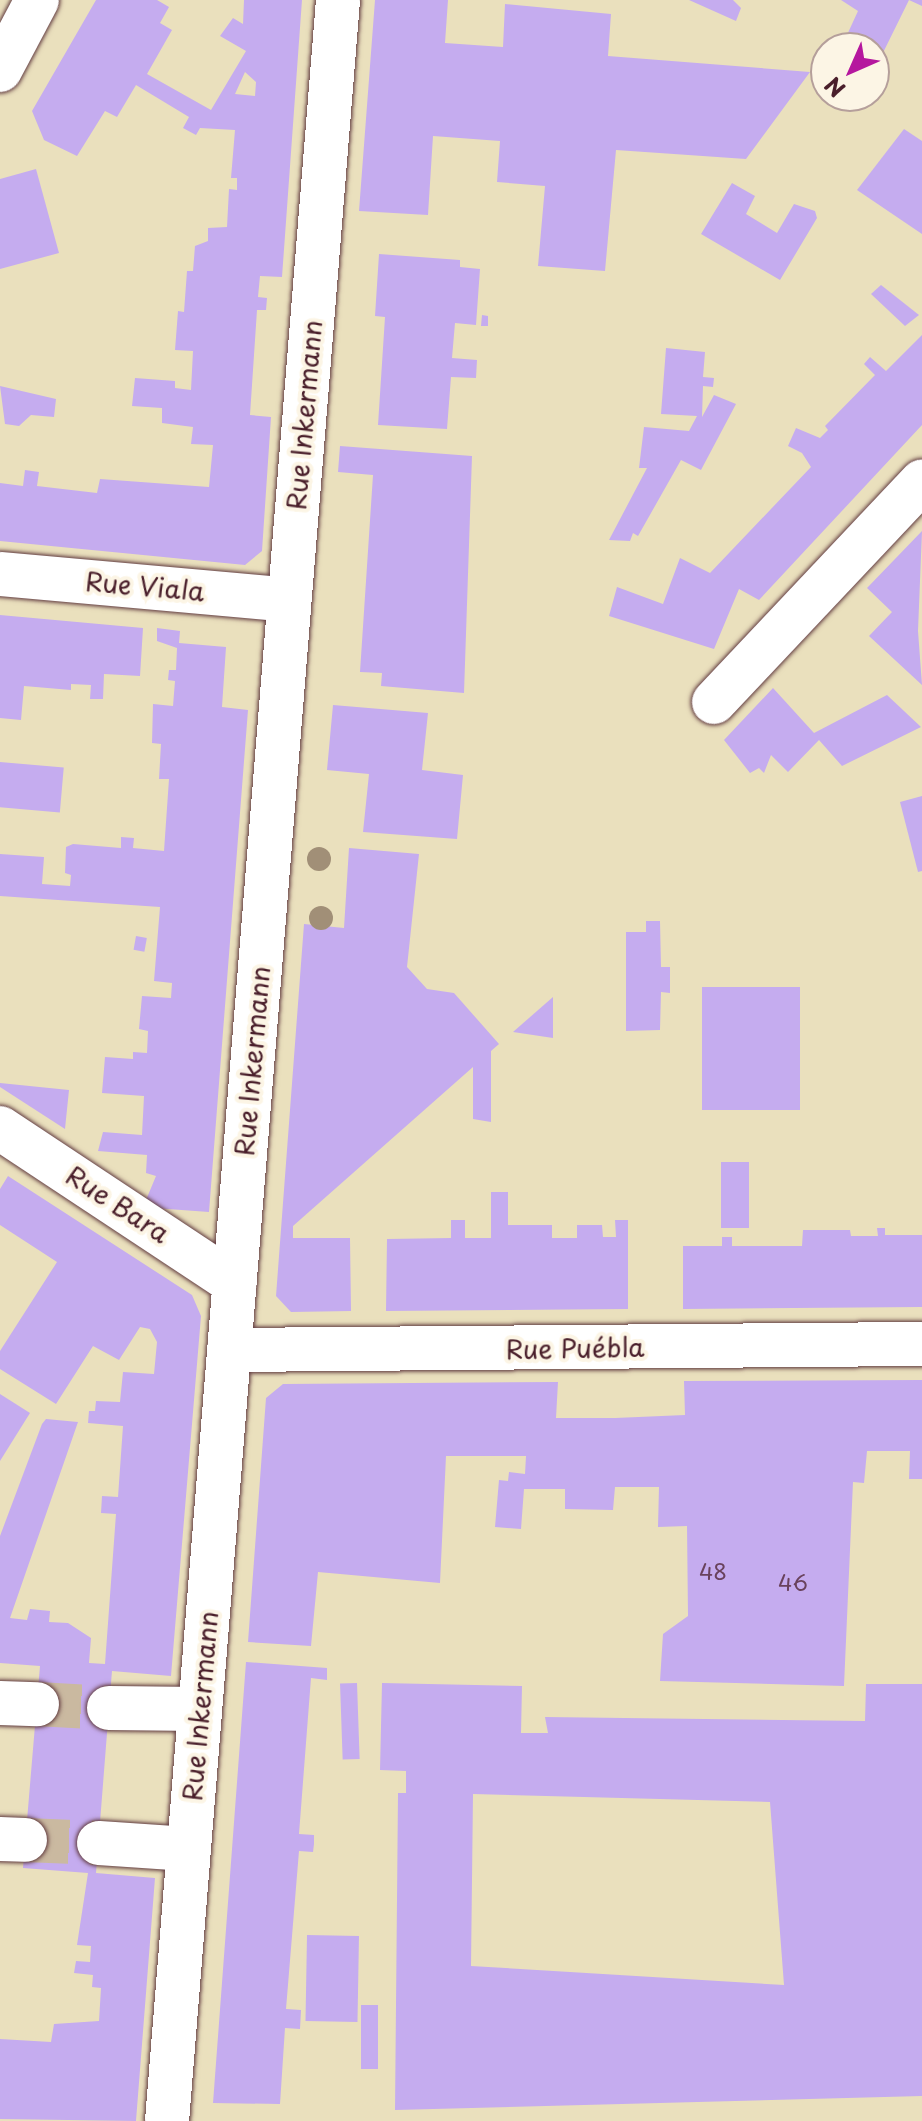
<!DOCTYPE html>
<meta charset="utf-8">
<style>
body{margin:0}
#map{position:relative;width:922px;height:2121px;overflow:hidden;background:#eae0bd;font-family:"Playpen Sans",sans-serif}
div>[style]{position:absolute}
.building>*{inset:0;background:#c5acef;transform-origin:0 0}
.street-tunnel>*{height:44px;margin-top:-22px;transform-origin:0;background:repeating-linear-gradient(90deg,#cab9a0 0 44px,transparent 0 66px)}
.roads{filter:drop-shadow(0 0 2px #623c41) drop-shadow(0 0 2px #623c41)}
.street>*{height:44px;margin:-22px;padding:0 22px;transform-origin:22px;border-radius:22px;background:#fff}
.trees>*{width:24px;height:24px;margin:-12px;border-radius:50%;background:#a18f77}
span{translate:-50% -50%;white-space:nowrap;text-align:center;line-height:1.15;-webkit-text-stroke:8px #fcf5e5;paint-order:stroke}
.number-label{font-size:22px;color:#69425c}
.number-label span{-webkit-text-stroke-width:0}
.street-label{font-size:26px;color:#4a1f2b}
.north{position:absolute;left:810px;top:32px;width:80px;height:80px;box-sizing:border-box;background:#fcf5e5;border:2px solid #b59f9b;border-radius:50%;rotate:225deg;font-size:22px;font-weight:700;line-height:32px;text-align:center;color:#4a1f2b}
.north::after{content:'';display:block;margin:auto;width:28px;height:36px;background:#b5179e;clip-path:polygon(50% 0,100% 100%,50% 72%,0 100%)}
</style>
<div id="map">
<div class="building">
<div style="clip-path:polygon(evenodd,96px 0,157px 0,169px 7px,160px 23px,172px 30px,147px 74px,211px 110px,246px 51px,220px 36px,233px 18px,243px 24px,244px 0,302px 0,282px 277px,260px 276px,258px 297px,267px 298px,266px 310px,257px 310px,250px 415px,271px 417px,262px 551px,245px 565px,0 541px,0 483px,23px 486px,25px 470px,39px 472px,37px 486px,97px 493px,100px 479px,209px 487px,213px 445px,191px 444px,193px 427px,162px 423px,162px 408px,132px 406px,135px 378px,175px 381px,175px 388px,191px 390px,193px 351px,175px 350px,178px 311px,184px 312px,187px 271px,193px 271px,195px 246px,208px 241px,208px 228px,227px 227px,229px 189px,237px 190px,237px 178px,231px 178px,235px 130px,200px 128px,196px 135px,183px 128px,189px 117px,136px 85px,117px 117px,105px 111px,77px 156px,44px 140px,32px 111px,96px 0,245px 72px,256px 82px,255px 96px,235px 94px,245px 72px)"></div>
<div style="clip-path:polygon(375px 0,448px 0,445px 43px,503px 47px,505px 4px,611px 14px,608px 56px,810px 72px,746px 159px,616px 150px,605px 271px,538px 266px,545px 186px,497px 182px,500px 141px,433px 136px,428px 215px,359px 211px)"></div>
<div style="clip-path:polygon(689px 0,733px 0,741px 8px,736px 21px)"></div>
<div style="clip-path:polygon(841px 0,922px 0,922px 6px,909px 0,874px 71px,874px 48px,841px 48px,858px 11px)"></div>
<div style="clip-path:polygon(904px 129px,922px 141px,922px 234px,857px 190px)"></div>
<div style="clip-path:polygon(36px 169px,59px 253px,0 269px,0 179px)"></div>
<div style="clip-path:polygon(732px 183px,755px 196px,746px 214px,777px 233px,794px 204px,815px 211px,817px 218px,780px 280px,701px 234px)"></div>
<div style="clip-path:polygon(379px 254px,460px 260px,460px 267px,480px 269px,476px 325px,455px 323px,452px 358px,477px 360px,476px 378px,451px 377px,447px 429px,378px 425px,385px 317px,375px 316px)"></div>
<div style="clip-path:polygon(881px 285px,919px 315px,905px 326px,871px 294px)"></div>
<div style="clip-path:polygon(482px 315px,488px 316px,488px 326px,481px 326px)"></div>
<div style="clip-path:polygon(922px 335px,922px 425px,759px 600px,739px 589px,714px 649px,609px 616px,617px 587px,663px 604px,680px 558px,710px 573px,811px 467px,802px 453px,788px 446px,796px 428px,820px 438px,828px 430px,825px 426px,875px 375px,864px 364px,870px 357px,886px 371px)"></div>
<div style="clip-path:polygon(666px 348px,705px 352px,703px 377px,714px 378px,713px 387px,703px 386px,702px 417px,714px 395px,736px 404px,701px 470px,681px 460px,638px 536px,633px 533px,630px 541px,609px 540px,647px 468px,639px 468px,644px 427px,689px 431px,697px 416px,661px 414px)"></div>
<div style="clip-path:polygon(0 386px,56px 399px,54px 417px,31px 415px,19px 426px,5px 424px)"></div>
<div style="clip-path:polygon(340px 446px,472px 456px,464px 693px,381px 686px,382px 673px,360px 672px,373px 475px,338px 472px)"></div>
<div style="clip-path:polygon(922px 531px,918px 631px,922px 685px,869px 636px,892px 612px,867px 588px)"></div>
<div style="clip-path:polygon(0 615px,143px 628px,140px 676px,104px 674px,103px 699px,90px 699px,91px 685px,71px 684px,71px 690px,24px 686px,21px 720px,0 718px)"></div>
<div style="clip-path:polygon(157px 628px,180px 631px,179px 643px,226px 647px,222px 707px,248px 710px,209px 1212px,154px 1208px,146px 1200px,156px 1176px,146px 1173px,147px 1155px,98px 1151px,103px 1132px,142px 1135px,144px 1096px,102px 1093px,105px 1057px,133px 1059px,133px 1052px,147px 1053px,148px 1031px,139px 1029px,142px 996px,171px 998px,172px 983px,154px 981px,160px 907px,0 896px,0 854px,44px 857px,42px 884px,70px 886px,71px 875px,65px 873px,66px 847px,73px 844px,121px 848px,121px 837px,134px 838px,133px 848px,164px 851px,169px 779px,159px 779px,161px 744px,152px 743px,153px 704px,173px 706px,175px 681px,168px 680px,169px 670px,176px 670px,177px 648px,157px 641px)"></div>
<div style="clip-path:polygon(773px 688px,814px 733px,887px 695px,921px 727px,842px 766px,819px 740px,788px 772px,771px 755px,764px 773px,759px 768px,750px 773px,724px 740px)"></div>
<div style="clip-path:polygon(333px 705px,428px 713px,422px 770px,463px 775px,457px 839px,363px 832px,369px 774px,327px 770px)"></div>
<div style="left:0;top:762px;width:64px;height:45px;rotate:5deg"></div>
<div style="clip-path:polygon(922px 796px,922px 871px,918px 872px,900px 802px)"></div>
<div style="clip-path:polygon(349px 848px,419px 854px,407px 967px,427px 989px,454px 993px,499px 1044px,491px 1051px,491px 1122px,473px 1119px,473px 1067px,293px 1226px,293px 1238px,350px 1238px,351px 1311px,291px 1312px,276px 1296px,304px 924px,344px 928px)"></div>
<div style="clip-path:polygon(646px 921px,660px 921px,661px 967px,670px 967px,670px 993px,661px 992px,660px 1030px,626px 1031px,626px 932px,646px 932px)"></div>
<div style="left:136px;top:936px;width:11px;height:14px;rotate:10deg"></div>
<div style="left:702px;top:987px;width:98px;height:123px"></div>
<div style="clip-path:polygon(553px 997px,553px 1038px,513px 1032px)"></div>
<div style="clip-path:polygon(0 1083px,69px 1090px,65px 1129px,0 1087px)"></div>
<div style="left:749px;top:1162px;width:66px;height:28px;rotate:90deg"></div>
<div style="clip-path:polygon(8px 1176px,192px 1295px,201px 1316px,171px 1676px,112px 1671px,109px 1708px,96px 1873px,155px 1878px,136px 2121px,0 2119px,0 2039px,51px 2042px,54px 2024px,99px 2021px,101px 1988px,92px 1987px,93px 1975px,74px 1973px,76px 1961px,90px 1962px,91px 1946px,77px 1945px,88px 1873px,23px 1868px,40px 1666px,0 1663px,0 1536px,42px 1424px,46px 1419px,78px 1422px,10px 1618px,27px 1620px,30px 1609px,50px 1611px,49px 1622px,68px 1623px,91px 1638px,89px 1663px,105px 1664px,116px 1514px,101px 1513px,102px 1496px,118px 1497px,123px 1426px,88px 1423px,89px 1411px,95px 1411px,96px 1401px,120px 1402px,123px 1372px,154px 1374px,157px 1342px,150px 1329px,140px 1327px,119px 1360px,93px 1346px,56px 1404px,0 1369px,0 1351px,57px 1262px,0 1225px,0 1189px)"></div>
<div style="clip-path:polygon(491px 1192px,508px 1192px,508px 1225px,552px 1225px,552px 1238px,577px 1238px,577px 1225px,602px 1225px,603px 1237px,616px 1237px,615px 1220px,628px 1220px,628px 1309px,386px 1311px,387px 1239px,451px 1238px,451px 1220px,465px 1220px,465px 1238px,491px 1238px)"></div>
<div style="clip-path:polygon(877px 1228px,885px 1228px,885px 1235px,922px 1235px,922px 1307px,683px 1309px,683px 1246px,722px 1246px,722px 1237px,732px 1237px,732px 1246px,802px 1246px,803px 1230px,850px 1230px,851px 1236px,878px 1236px)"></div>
<div style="clip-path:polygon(922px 1380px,922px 1479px,909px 1479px,910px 1451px,867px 1451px,864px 1483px,853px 1482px,844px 1686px,660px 1681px,663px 1634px,688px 1616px,687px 1526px,658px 1527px,659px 1487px,615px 1487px,613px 1510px,565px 1509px,565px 1489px,524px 1489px,521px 1529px,495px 1527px,499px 1480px,508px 1481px,509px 1472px,525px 1474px,526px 1456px,446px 1456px,440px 1583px,318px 1572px,311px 1646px,248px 1642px,266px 1398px,283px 1384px,558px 1382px,556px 1418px,615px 1418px,685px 1415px,684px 1381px)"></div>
<div style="clip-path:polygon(0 1394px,30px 1413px,0 1461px)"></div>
<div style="clip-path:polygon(246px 1662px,327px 1668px,327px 1680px,311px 1678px,299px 1834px,314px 1835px,314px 1844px,313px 1852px,299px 1851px,286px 2009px,301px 2010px,300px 2029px,285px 2028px,280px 2104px,213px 2103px)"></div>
<div style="left:357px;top:1683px;width:76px;height:17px;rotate:88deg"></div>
<div style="clip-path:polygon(evenodd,382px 1683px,522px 1686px,521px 1733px,548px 1733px,545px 1717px,865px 1721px,866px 1684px,922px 1684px,922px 2096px,395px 2110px,398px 1793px,406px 1793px,406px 1771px,380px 1770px,382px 1683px,473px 1794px,770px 1802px,784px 1985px,471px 1966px,473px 1794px)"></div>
<div style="left:307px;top:1935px;width:52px;height:86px;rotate:1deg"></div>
<div style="left:361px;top:2005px;width:17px;height:64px"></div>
</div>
<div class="street-tunnel">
<div style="left:37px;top:1704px;width:72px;rotate:3.2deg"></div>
<div style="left:25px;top:1840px;width:74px;rotate:2.3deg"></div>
</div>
<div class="roads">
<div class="street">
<div style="left:0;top:70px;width:79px;rotate:-62.1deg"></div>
<div style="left:0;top:574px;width:290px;rotate:5.1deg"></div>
<div style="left:714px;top:702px;width:303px;rotate:-46.7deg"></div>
<div style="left:0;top:1128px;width:281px;rotate:33.5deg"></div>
<div style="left:229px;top:1350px;width:693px;rotate:-0.5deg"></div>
<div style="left:0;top:1703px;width:37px;rotate:2deg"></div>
<div style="left:109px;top:1708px;width:91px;rotate:0.6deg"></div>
<div style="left:0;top:1839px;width:25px;rotate:2deg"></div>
<div style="left:99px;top:1843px;width:89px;rotate:3.9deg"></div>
<div style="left:167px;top:2121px;width:2128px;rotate:-85.39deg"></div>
</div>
</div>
<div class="trees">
<div style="left:319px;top:859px"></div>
<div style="left:321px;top:918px"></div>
</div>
<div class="number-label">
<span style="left:713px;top:1571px">48</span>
<span style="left:793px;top:1582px">46</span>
</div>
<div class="street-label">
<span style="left:304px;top:415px;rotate:-85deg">Rue Inkermann</span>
<span style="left:145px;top:586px;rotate:5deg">Rue Viala</span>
<span style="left:252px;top:1061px;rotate:-85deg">Rue Inkermann</span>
<span style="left:118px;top:1204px;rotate:33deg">Rue Bara</span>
<span style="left:575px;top:1348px;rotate:-1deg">Rue Puébla</span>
<span style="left:200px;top:1706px;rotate:-85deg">Rue Inkermann</span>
</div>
<div class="north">N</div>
</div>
